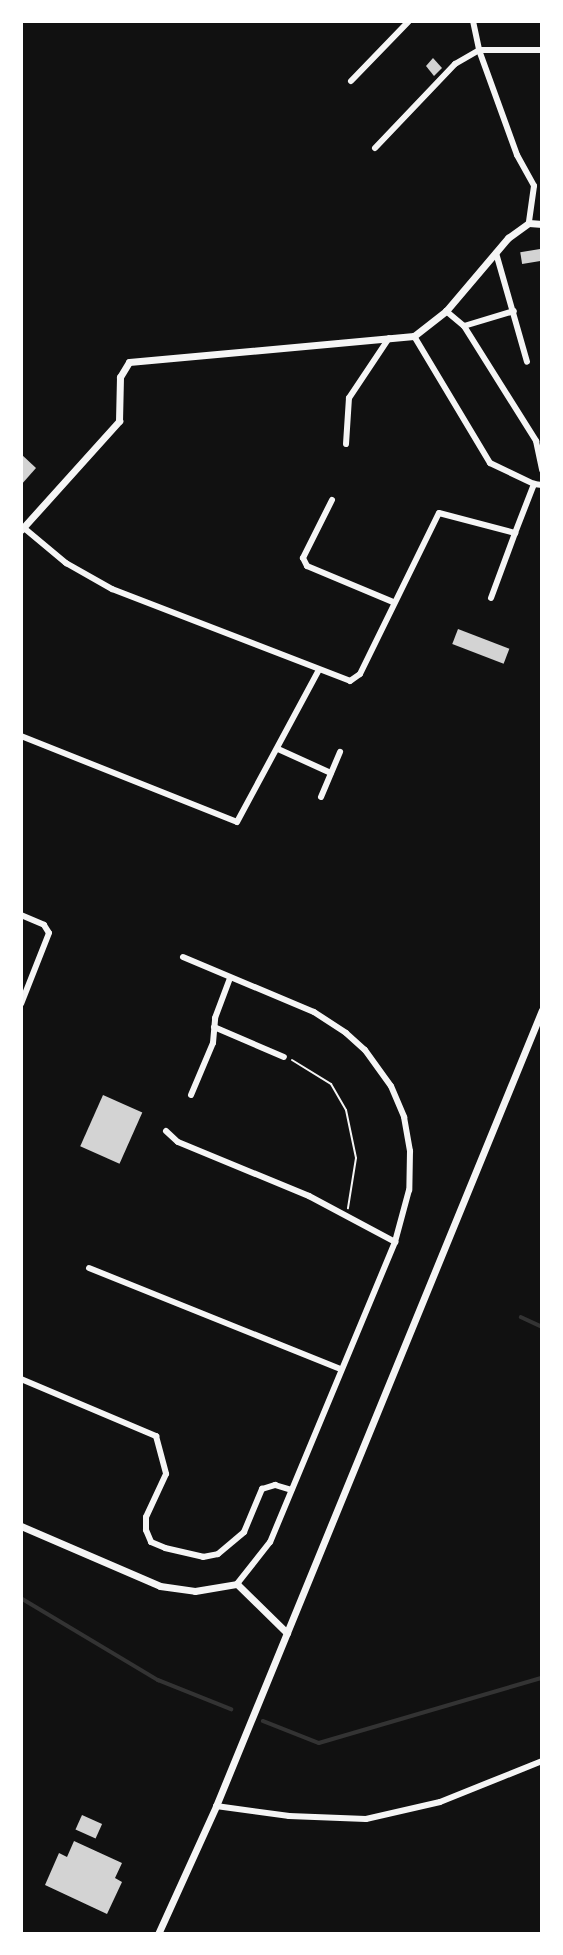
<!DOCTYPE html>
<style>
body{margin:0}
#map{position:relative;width:563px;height:1955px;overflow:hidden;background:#111;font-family:Roboto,sans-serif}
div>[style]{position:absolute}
.stream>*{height:3.5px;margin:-1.75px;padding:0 1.75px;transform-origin:1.75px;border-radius:1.75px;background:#333}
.building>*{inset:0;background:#d3d3d3;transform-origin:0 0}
.path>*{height:2px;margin:-1px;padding:0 1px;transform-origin:1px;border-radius:1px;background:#f5f5f5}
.minor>*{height:6px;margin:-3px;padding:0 3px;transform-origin:3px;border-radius:3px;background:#f5f5f5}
.tertiary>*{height:7px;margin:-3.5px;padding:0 3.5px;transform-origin:3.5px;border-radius:3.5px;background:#f5f5f5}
span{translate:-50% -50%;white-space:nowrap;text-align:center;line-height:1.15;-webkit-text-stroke:5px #fff;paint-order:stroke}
.frame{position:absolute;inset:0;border:23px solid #fff;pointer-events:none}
</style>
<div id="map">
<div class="stream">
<div style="left:521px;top:1317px;width:23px;rotate:25deg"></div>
<div style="left:21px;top:1598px;width:160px;rotate:30.9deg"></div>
<div style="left:158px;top:1680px;width:79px;rotate:21.7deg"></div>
<div style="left:263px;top:1721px;width:60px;rotate:21.4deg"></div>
<div style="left:319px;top:1743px;width:232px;rotate:-16.3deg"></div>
</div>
<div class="building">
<div style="clip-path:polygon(433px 58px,442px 68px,434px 76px,426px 66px)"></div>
<div style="left:540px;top:249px;width:12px;height:20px;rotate:81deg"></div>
<div style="clip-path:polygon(21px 454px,36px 468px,21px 485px)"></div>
<div style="left:458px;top:629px;width:55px;height:16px;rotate:21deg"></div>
<div style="left:103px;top:1095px;width:43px;height:56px;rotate:24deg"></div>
<div style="left:82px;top:1815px;width:22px;height:16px;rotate:24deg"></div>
<div style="clip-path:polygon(74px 1841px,122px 1863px,115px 1878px,122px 1882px,107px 1914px,45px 1885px,59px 1853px,67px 1857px)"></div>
</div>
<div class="path">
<div style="left:292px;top:1060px;width:46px;rotate:31.6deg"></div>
<div style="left:331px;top:1084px;width:30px;rotate:60deg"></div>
<div style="left:346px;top:1110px;width:49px;rotate:78.2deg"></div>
<div style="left:356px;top:1158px;width:51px;rotate:99.1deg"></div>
</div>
<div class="minor">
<div style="left:473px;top:21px;width:30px;rotate:78deg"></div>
<div style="left:479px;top:50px;width:112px;rotate:70.1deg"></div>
<div style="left:517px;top:155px;width:35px;rotate:61deg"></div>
<div style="left:534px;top:186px;width:37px;rotate:98deg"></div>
<div style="left:479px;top:50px;width:63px"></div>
<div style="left:351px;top:81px;width:83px;rotate:-46deg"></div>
<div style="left:375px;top:148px;width:116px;rotate:-46.4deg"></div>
<div style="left:455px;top:64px;width:28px;rotate:-30deg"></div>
<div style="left:496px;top:253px;width:113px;rotate:74.1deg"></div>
<div style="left:446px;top:311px;width:23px;rotate:40deg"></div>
<div style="left:464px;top:326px;width:136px;rotate:57.9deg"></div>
<div style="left:536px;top:441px;width:30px;rotate:78deg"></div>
<div style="left:464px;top:326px;width:52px;rotate:-16.7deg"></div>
<div style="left:414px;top:336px;width:148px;rotate:59.1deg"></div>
<div style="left:490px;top:463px;width:49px;rotate:25.5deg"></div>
<div style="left:346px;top:444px;width:46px;rotate:-86.3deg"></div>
<div style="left:349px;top:398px;width:72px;rotate:-56.3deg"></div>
<div style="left:332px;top:500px;width:65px;rotate:116.6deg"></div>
<div style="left:303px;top:558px;width:9px;rotate:63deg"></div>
<div style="left:307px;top:566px;width:93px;rotate:22.7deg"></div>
<div style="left:24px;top:528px;width:55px;rotate:39.8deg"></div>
<div style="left:66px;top:563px;width:53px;rotate:29.5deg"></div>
<div style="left:112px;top:589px;width:255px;rotate:21.1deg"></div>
<div style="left:350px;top:681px;width:12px;rotate:-35deg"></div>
<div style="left:360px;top:674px;width:179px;rotate:-63.9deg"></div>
<div style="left:439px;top:513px;width:79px;rotate:14.7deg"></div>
<div style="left:515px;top:533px;width:53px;rotate:-68.8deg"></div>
<div style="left:534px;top:484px;width:8px;rotate:7deg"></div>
<div style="left:491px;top:598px;width:69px;rotate:-69.7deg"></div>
<div style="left:21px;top:736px;width:232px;rotate:21.7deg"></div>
<div style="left:237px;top:822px;width:173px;rotate:-61.7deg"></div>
<div style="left:278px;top:749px;width:58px;rotate:24.4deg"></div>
<div style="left:321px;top:797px;width:49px;rotate:-67.1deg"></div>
<div style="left:21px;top:915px;width:25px;rotate:23deg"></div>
<div style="left:44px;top:925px;width:9px;rotate:58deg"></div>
<div style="left:49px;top:933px;width:76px;rotate:111.5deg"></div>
<div style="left:183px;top:957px;width:142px;rotate:22.8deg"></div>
<div style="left:314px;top:1012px;width:38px;rotate:33deg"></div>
<div style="left:346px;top:1033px;width:25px;rotate:42deg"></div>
<div style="left:365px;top:1050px;width:44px;rotate:54.2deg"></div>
<div style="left:391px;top:1086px;width:34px;rotate:67deg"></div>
<div style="left:404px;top:1117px;width:35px;rotate:80deg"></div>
<div style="left:410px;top:1151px;width:39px;rotate:91deg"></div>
<div style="left:409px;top:1190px;width:54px;rotate:105.1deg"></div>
<div style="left:395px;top:1242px;width:325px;rotate:112.6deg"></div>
<div style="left:270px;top:1542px;width:53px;rotate:128.2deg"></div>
<div style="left:214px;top:1027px;width:76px;rotate:23.2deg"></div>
<div style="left:191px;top:1095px;width:56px;rotate:-67.1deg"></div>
<div style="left:213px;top:1043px;width:25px;rotate:-85deg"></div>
<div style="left:215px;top:1018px;width:43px;rotate:-69.4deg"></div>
<div style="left:166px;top:1131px;width:16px;rotate:43deg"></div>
<div style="left:178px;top:1142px;width:142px;rotate:22.4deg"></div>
<div style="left:309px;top:1196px;width:98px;rotate:28.1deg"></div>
<div style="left:89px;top:1268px;width:271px;rotate:21.9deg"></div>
<div style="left:21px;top:1379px;width:147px;rotate:22.9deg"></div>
<div style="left:156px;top:1436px;width:39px;rotate:75deg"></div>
<div style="left:166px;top:1474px;width:47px;rotate:114.9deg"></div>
<div style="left:146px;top:1517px;width:13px;rotate:90deg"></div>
<div style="left:146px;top:1530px;width:13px;rotate:67deg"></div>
<div style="left:151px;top:1542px;width:15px;rotate:23deg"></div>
<div style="left:165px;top:1548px;width:39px;rotate:13deg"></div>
<div style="left:203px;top:1557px;width:15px;rotate:-11deg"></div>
<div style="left:218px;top:1554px;width:34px;rotate:-40deg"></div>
<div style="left:244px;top:1532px;width:47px;rotate:-67.3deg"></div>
<div style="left:262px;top:1489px;width:14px;rotate:-17deg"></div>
<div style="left:275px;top:1485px;width:17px;rotate:17deg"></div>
<div style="left:216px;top:1806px;width:74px;rotate:7.8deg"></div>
<div style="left:289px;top:1816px;width:77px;rotate:2.2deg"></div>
<div style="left:366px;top:1819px;width:76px;rotate:-12.9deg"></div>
<div style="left:440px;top:1802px;width:110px;rotate:-21.9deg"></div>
</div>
<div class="tertiary">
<div style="left:21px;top:530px;width:147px;rotate:-48deg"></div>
<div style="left:119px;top:421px;width:44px;rotate:-88.7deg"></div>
<div style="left:120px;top:377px;width:17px;rotate:-59deg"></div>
<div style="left:129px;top:362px;width:286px;rotate:-5.2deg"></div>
<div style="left:414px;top:336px;width:41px;rotate:-38deg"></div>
<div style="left:446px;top:311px;width:96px;rotate:-49.7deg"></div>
<div style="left:508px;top:238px;width:26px;rotate:-36deg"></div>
<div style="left:529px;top:223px;width:13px;rotate:4deg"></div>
<div style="left:21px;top:1526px;width:151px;rotate:23.3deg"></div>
<div style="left:160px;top:1586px;width:35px;rotate:8deg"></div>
<div style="left:195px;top:1591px;width:43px;rotate:-9.5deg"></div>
<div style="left:237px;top:1584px;width:70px;rotate:44.4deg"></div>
<div style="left:158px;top:1934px;width:141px;rotate:-65.6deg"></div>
<div style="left:216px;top:1806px;width:860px;rotate:-67.73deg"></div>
</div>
<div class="frame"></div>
</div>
